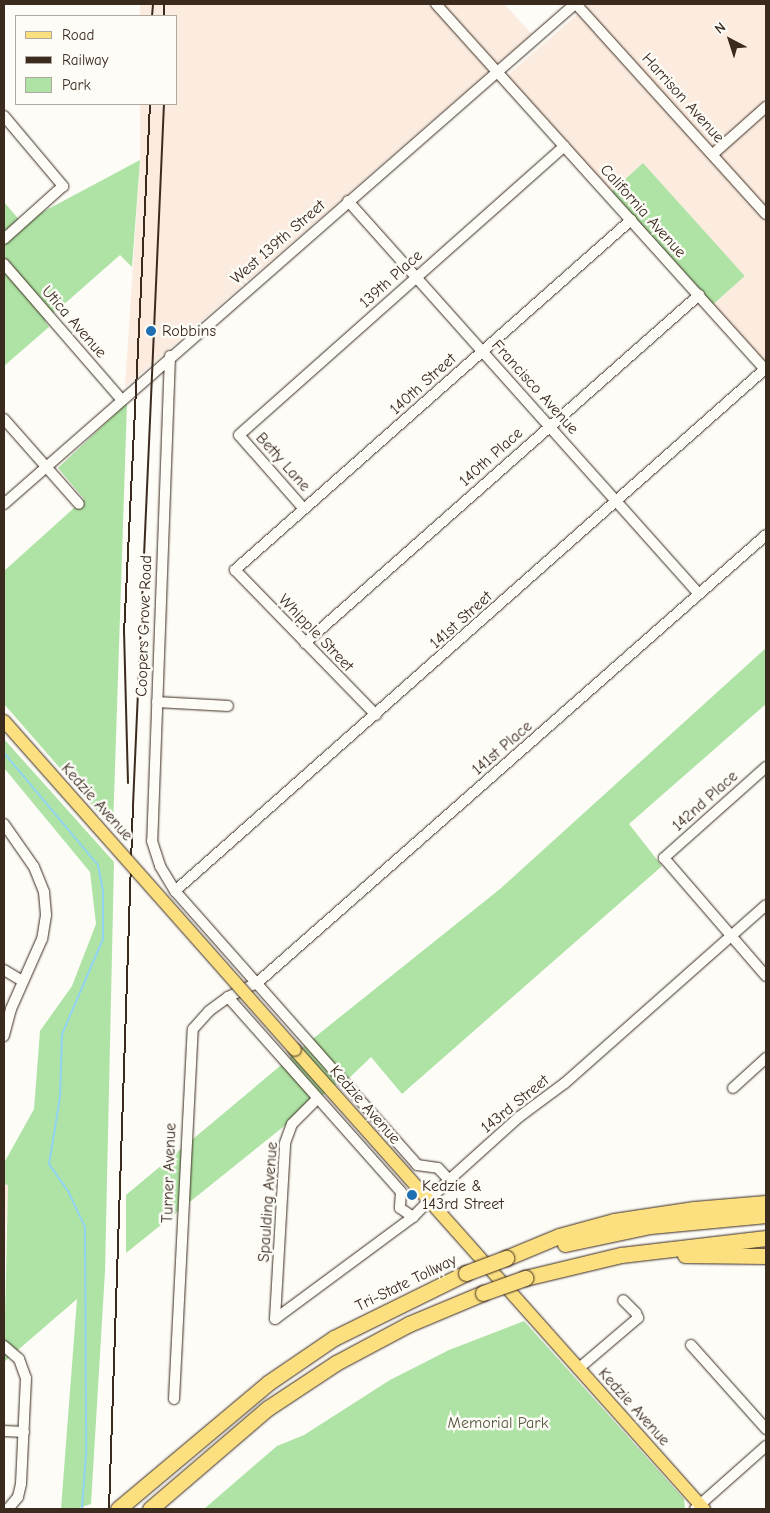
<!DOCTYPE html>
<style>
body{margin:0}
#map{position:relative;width:770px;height:1513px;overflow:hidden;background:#fdfcf7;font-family:"Comic Neue",sans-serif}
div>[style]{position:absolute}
.built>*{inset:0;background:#fcece0}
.green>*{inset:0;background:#aee3a5;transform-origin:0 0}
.stream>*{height:2px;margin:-1px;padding:0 1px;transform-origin:1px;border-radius:1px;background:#90d4f1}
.roads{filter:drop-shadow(0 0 1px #3b2a1e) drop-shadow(0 0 1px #3b2a1e)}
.minor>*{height:10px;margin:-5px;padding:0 5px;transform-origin:5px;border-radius:5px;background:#fdfcf7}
.major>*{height:12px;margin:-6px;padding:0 6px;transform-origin:6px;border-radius:6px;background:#fce080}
.highway>*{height:15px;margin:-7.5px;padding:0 7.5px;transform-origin:7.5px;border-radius:7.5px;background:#fce080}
.rail>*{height:2px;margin:-1px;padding:0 1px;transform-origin:1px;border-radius:1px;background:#3b2a1e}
.bridges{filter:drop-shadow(0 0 1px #3b2a1e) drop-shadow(0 0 1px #3b2a1e)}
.major-bridge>*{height:12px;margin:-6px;padding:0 6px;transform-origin:6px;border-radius:6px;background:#fce080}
.highway-bridge>*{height:15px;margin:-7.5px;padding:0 7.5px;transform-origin:7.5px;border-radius:7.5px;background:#fce080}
.dots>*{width:14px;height:14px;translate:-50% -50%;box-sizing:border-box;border:2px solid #fdfcf7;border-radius:50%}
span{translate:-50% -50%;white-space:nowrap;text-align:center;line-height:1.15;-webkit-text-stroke:5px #fdfcf7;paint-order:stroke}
.street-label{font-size:16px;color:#3b2a1e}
.poi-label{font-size:16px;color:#3b2a1e}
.left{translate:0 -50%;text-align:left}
.park-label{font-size:16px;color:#585840}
.frame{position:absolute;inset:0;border:5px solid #3b2a1e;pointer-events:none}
.legend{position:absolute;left:15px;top:15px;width:162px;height:90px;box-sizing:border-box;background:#fdfcf7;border:1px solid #afa8a0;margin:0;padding:6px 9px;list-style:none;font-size:15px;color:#3b2a1e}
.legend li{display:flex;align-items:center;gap:10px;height:25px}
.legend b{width:25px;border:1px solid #afa8a0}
.north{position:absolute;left:705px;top:15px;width:50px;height:50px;-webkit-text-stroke:4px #fdfcf7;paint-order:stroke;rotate:320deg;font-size:14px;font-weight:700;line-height:20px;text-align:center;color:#3b2a1e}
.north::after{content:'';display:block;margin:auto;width:18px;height:22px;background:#3b2a1e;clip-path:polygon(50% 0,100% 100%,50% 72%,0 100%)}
</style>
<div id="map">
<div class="built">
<div style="clip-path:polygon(140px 4px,504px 4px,532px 34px,125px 387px,140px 160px,140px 104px,176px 104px,176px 16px,140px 16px)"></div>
<div style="clip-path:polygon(589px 4px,766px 4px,766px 370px,710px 308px,744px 276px,643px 163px,608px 194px,503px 79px)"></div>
<div style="clip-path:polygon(4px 1184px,8px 1184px,4px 1298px)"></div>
</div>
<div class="green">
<div style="clip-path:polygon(140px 160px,132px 267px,120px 255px,45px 321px,49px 327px,4px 366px,4px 202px,22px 223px)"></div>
<div style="left:643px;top:163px;width:152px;height:43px;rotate:48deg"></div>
<div style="clip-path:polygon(127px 403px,113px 829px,4px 704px,4px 571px,84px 499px,58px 468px)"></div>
<div style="clip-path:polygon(766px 648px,766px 704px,629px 824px,662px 866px,402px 1094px,371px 1057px,345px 1082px,343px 1079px,126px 1253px,126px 1195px,310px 1041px,500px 889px)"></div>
<div style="clip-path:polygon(4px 739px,114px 862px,105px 1271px,91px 1504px,76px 1509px,61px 1509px,77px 1299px,4px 1362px,8px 1185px,4px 1184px,4px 1163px,34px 1109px,40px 1031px,72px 986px,96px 924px,90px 872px,4px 768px)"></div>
<div style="clip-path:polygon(524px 1321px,684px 1499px,685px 1509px,204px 1509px,277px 1446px,304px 1435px,390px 1380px,449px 1350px)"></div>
</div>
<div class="stream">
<div style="left:4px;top:753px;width:146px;rotate:50deg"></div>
<div style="left:98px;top:865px;width:26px;rotate:79deg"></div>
<div style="left:103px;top:891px;width:48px;rotate:90deg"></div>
<div style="left:103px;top:939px;width:103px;rotate:113.3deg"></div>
<div style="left:62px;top:1034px;width:63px;rotate:91.8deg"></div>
<div style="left:60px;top:1097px;width:68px;rotate:99.3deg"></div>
<div style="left:49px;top:1164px;width:35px;rotate:55deg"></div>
<div style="left:69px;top:1193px;width:38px;rotate:65deg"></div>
<div style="left:85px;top:1227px;width:227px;rotate:89.7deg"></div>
<div style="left:86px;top:1454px;width:55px;rotate:94.2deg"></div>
</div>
<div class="roads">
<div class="minor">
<div style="left:436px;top:4px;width:493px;rotate:48deg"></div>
<div style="left:576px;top:4px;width:283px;rotate:47.9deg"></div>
<div style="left:4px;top:116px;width:92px;rotate:49.9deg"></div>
<div style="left:63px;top:186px;width:79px;rotate:138.1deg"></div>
<div style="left:713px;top:154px;width:71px;rotate:-41.6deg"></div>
<div style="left:348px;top:201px;width:527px;rotate:48.23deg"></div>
<div style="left:4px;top:264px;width:180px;rotate:49.1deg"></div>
<div style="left:170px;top:356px;width:485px;rotate:92.1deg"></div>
<div style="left:152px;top:841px;width:26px;rotate:72deg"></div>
<div style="left:160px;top:866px;width:29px;rotate:59deg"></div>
<div style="left:175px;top:891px;width:366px;rotate:48.5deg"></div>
<div style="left:417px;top:1165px;width:21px;rotate:8deg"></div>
<div style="left:438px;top:1168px;width:16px;rotate:47deg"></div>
<div style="left:4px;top:419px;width:113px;rotate:48.6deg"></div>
<div style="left:4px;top:504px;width:759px;rotate:-41.21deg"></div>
<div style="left:304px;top:509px;width:98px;rotate:-131.3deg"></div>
<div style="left:239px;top:435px;width:435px;rotate:-41.6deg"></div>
<div style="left:305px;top:643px;width:526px;rotate:-41.45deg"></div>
<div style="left:157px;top:702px;width:71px;rotate:3.2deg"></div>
<div style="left:376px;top:715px;width:202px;rotate:-134.2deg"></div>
<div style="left:235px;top:570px;width:529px;rotate:-41.47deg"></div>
<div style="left:766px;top:767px;width:137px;rotate:138.3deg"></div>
<div style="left:664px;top:858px;width:156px;rotate:49.2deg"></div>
<div style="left:4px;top:824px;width:52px;rotate:55.1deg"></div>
<div style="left:34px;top:867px;width:27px;rotate:68deg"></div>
<div style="left:44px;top:892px;width:23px;rotate:85deg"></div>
<div style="left:46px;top:915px;width:24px;rotate:99deg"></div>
<div style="left:42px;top:939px;width:77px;rotate:113.9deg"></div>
<div style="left:11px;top:1009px;width:28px;rotate:105deg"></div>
<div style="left:175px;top:891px;width:788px;rotate:-41.5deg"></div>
<div style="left:4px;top:970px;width:21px;rotate:31deg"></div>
<div style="left:228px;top:997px;width:261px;rotate:48.4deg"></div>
<div style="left:401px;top:1192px;width:16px;rotate:94deg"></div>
<div style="left:400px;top:1208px;width:16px;rotate:35deg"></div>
<div style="left:733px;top:1088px;width:45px;rotate:-42.3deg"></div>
<div style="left:275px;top:1319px;width:172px;rotate:-36.5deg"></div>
<div style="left:413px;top:1217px;width:52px;rotate:-45.8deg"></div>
<div style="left:449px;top:1180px;width:94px;rotate:-42deg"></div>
<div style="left:519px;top:1117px;width:57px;rotate:-36.5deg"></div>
<div style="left:565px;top:1083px;width:268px;rotate:-41.5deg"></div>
<div style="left:275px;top:1319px;width:176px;rotate:-86.7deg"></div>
<div style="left:285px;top:1143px;width:20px;rotate:-70deg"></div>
<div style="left:292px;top:1124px;width:35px;rotate:-45deg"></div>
<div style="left:691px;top:1345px;width:113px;rotate:48.2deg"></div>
<div style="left:4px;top:1346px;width:20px;rotate:41deg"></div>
<div style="left:19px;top:1359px;width:20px;rotate:70deg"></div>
<div style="left:26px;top:1378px;width:106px;rotate:92.7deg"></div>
<div style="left:21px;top:1484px;width:13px;rotate:103deg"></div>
<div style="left:18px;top:1497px;width:16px;rotate:130deg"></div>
<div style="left:578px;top:1369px;width:79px;rotate:-40.4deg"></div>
<div style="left:638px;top:1318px;width:5px;rotate:-112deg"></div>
<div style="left:636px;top:1313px;width:18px;rotate:-135deg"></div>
<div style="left:174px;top:1399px;width:370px;rotate:-87.1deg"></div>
<div style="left:193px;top:1029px;width:24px;rotate:-48deg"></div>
<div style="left:209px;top:1011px;width:24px;rotate:-36deg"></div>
<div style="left:228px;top:997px;width:32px;rotate:-26deg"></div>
<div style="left:257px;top:983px;width:678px;rotate:-41.35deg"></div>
<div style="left:4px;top:1431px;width:20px;rotate:3deg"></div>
<div style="left:695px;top:1509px;width:95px;rotate:-41.6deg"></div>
</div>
<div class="major">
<div style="left:295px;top:1050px;width:615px;rotate:48.3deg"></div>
</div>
<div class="highway">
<div style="left:565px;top:1244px;width:87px;rotate:-12deg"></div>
<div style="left:650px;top:1226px;width:117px;rotate:-5.4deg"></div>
<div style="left:685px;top:1255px;width:81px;rotate:0.7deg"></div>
<div style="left:506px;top:1258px;width:57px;rotate:-22.5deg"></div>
<div style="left:559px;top:1236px;width:57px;rotate:-15.3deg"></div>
<div style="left:614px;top:1221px;width:81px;rotate:-8.5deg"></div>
<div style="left:694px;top:1209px;width:72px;rotate:-4.8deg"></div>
<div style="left:525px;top:1278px;width:99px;rotate:-13.5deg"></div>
<div style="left:621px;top:1255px;width:146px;rotate:-6.7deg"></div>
<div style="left:118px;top:1509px;width:196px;rotate:-40deg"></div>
<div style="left:268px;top:1383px;width:80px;rotate:-34.3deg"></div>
<div style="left:334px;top:1338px;width:147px;rotate:-26.2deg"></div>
<div style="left:150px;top:1509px;width:155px;rotate:-40.6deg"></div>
<div style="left:268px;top:1408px;width:82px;rotate:-33.5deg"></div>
<div style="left:336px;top:1363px;width:83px;rotate:-28.1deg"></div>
<div style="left:409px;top:1324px;width:80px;rotate:-22.7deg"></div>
</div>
</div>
<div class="rail">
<div style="left:152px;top:16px;width:12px;rotate:-85deg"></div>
<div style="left:164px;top:16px;width:12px;rotate:-90deg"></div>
<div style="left:128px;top:783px;width:149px;rotate:-91.5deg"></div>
<div style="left:124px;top:634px;width:531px;rotate:-87.19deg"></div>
<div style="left:109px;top:1509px;width:704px;rotate:-88.05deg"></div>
<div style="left:133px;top:805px;width:702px;rotate:-87.47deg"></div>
</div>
<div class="bridges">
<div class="major-bridge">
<div style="left:4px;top:721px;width:439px;rotate:48.5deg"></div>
</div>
<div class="highway-bridge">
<div style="left:466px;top:1273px;width:43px;rotate:-20.6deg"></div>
<div style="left:483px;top:1293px;width:45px;rotate:-19.7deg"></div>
</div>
</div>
<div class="dots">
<div style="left:151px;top:331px;background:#1f6fb2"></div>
<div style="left:412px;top:1195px;background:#1f6fb2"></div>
</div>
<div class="street-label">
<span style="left:683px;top:98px;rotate:48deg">Harrison Avenue</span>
<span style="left:643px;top:211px;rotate:48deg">California Avenue</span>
<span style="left:278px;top:242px;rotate:-41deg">West 139th Street</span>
<span style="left:391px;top:279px;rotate:-42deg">139th Place</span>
<span style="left:74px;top:322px;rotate:49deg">Utica Avenue</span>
<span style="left:423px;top:384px;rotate:-42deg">140th Street</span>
<span style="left:535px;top:387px;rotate:48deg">Francisco Avenue</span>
<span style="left:491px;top:457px;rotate:-42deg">140th Place</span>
<span style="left:283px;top:462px;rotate:48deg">Betty Lane</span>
<span style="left:461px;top:620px;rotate:-42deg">141st Street</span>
<span style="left:144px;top:626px;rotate:-88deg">Coopers Grove Road</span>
<span style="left:316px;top:633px;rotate:46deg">Whipple Street</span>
<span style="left:502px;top:748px;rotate:-41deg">141st Place</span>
<span style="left:705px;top:801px;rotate:-42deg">142nd Place</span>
<span style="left:97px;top:802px;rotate:48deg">Kedzie Avenue</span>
<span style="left:515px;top:1104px;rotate:-39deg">143rd Street</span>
<span style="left:365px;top:1105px;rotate:49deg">Kedzie Avenue</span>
<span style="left:169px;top:1173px;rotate:-88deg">Turner Avenue</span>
<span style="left:268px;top:1202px;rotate:-86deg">Spaulding Avenue</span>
<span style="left:406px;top:1283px;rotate:-26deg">Tri-State Tollway</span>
<span style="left:634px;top:1407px;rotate:48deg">Kedzie Avenue</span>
</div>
<div class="poi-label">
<span class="left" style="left:162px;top:331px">Robbins</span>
<span class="left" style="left:422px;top:1195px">Kedzie &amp;<br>143rd Street</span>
</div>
<div class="park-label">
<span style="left:498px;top:1423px">Memorial Park</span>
</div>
<div class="frame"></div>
<ul class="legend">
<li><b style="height:6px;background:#fce080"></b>Road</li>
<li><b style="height:6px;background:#3b2a1e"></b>Railway</li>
<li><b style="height:14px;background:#aee3a5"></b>Park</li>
</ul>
<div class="north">N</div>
</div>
